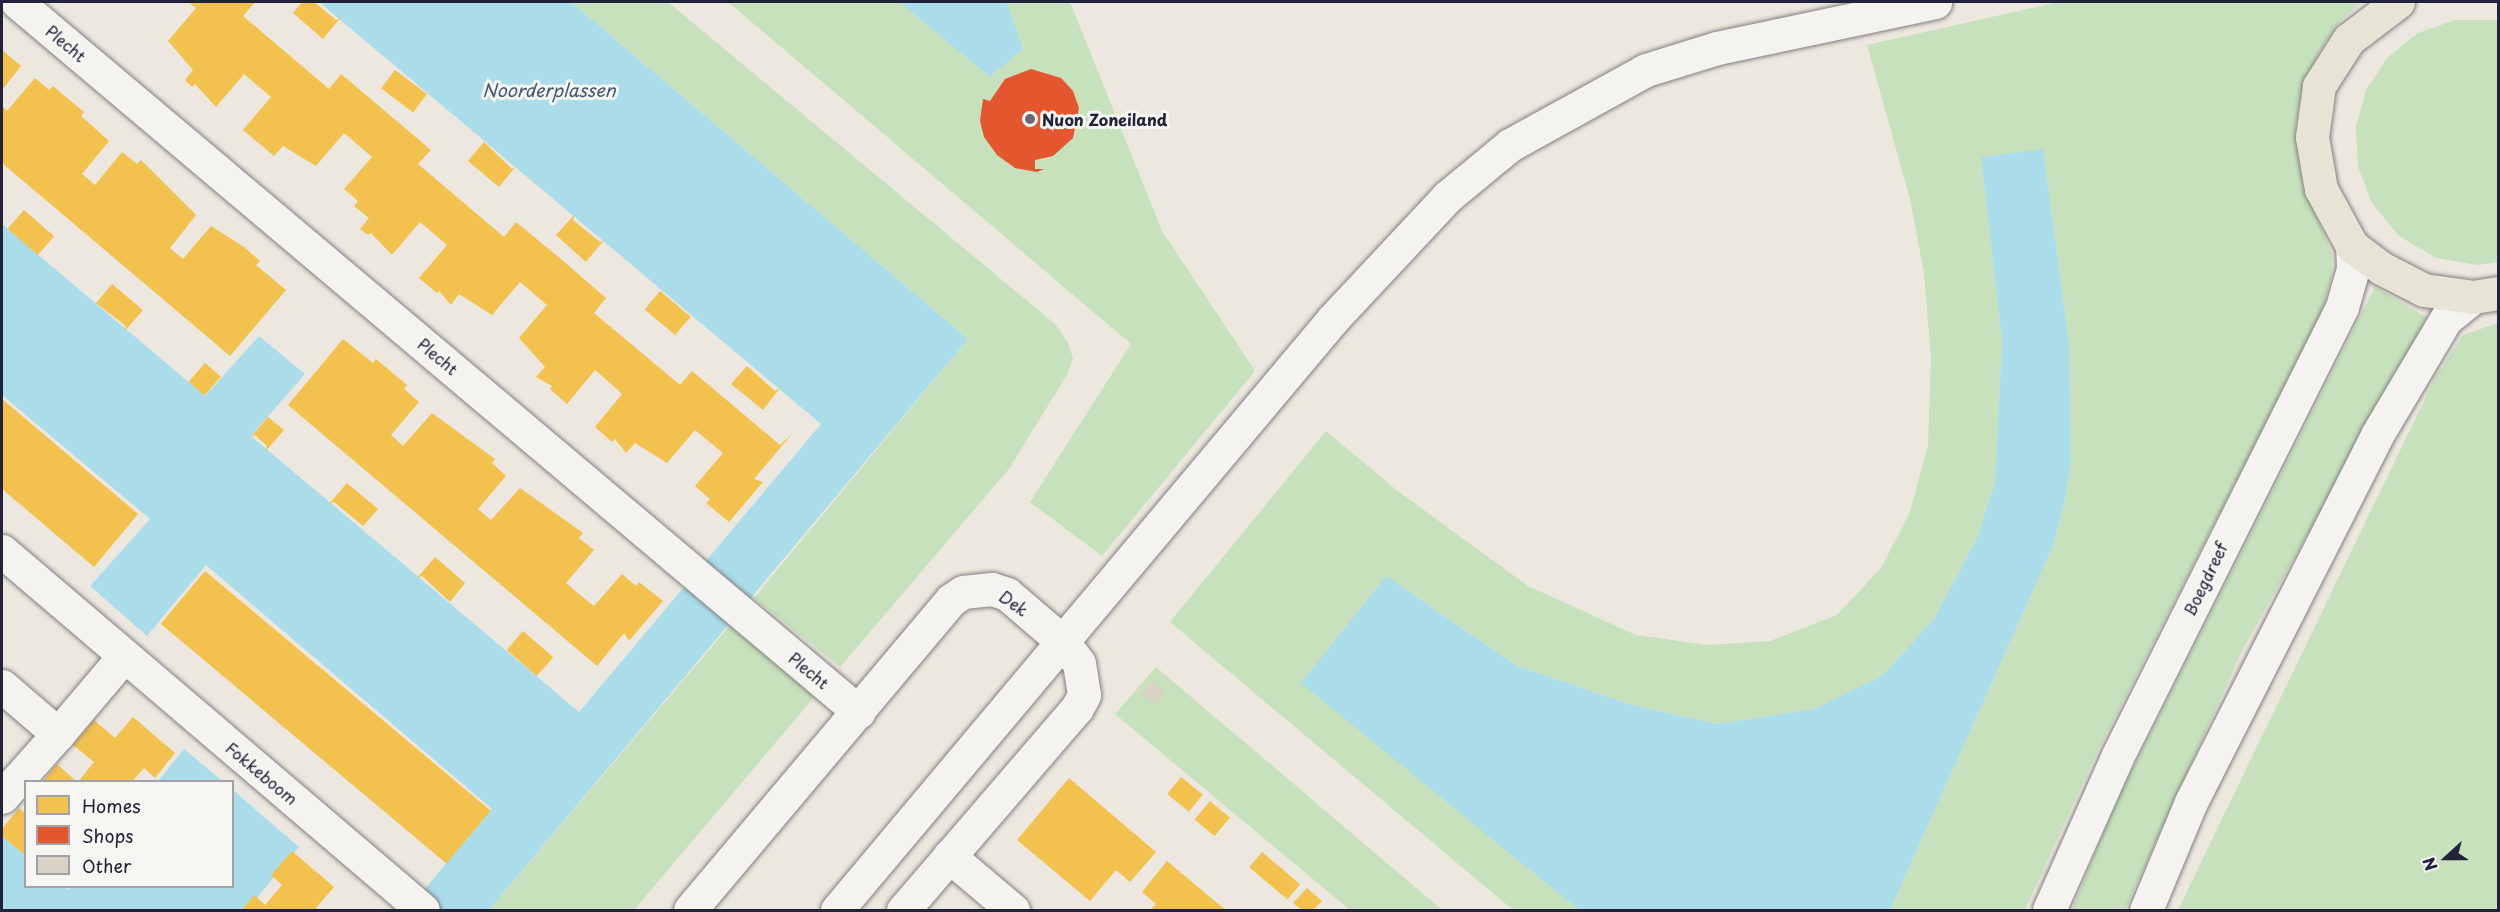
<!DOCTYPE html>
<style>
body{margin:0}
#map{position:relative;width:2500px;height:912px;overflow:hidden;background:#ece8df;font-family:"Playpen Sans",sans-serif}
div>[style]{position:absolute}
.green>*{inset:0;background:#c6e1bb}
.water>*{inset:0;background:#aadcea}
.homes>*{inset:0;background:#f2c14e;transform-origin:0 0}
.shops>*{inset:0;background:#e4572e}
.building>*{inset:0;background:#d9d2c5;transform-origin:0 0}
.roads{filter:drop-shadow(0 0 2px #818080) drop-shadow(0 0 2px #818080)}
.minor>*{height:33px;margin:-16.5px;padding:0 16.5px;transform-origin:16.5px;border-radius:16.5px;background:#f4f3f0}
.major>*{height:33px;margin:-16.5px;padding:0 16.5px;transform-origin:16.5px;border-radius:16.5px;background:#e7e4d6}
.dots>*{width:16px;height:16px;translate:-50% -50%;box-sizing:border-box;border:3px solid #f6f6f2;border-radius:50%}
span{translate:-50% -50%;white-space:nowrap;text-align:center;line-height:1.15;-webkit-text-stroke:6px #f6f6f2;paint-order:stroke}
.street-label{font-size:16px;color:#22223b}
.poi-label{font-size:16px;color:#22223b;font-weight:700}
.left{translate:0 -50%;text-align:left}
.water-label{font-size:18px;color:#425871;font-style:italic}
.frame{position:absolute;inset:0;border:3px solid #22223b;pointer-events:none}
.legend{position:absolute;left:24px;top:780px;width:210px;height:108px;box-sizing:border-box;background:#f6f6f2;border:2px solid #a1a1a9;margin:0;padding:8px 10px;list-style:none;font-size:18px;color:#22223b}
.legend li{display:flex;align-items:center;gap:12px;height:30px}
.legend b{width:30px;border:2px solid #a1a1a9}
.north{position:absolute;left:2416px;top:828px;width:60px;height:60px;-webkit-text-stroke:4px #f6f6f2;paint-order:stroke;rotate:249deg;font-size:16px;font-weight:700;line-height:24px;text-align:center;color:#22223b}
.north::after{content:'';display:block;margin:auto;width:21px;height:27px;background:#22223b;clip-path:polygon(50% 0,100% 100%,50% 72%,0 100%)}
</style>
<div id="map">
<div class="green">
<div style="clip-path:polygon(571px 2px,668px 2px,1055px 324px,1067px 341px,1073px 358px,1068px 373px,1009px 469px,840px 667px,754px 598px,968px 339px)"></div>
<div style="clip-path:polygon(728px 2px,899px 2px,990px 77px,1023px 49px,1007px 2px,1070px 2px,1162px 231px,1255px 371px,1102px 556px,1030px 502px,1131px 344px)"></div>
<div style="clip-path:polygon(2059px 2px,2362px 2px,2340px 21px,2320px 51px,2301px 98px,2295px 129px,2303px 185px,2332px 254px,2331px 278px,2320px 318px,2098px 750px,2025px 910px,1890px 910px,2053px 546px,2065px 501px,2071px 462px,2069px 344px,2043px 150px,1981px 157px,2002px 342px,1995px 482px,1977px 538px,1934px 619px,1882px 676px,1814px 709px,1717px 724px,1632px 705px,1517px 666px,1386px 576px,1302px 682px,1579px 910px,1513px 910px,1170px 622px,1326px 431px,1399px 492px,1528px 586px,1636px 635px,1708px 645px,1770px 641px,1837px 615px,1881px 568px,1910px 512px,1928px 445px,1931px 359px,1924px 273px,1910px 199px,1867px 45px)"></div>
<div style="clip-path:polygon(2455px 20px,2498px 20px,2498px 262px,2478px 265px,2436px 258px,2399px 236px,2372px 203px,2358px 167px,2356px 127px,2366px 90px,2388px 57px,2418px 33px)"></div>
<div style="clip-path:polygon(2375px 287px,2428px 318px,2242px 651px,2125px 910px,2072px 910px,2117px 800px)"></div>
<div style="clip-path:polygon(2498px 323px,2498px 910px,2178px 910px,2435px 378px,2463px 335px)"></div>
<div style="clip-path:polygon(731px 624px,815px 696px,634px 910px,489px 910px)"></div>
<div style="clip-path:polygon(1156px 667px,1442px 910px,1350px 910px,1115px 714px)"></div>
</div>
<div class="water">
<div style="clip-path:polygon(319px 2px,571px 2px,968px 339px,489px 910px,407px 910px,492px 809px,206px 565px,147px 636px,90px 586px,150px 519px,2px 395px,2px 224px,205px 396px,259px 336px,305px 374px,251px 436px,579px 712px,821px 424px)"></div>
<div style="clip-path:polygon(899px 2px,1007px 2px,1023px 49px,990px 77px)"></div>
<div style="clip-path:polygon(2043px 149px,2069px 344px,2071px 462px,2065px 501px,2053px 546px,1890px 910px,1579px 910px,1301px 683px,1386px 576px,1517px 666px,1632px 705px,1717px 724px,1814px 709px,1882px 676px,1934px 619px,1977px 538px,1995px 482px,2002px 342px,1981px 157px)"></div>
<div style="clip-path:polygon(184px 749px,222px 781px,158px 781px)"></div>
<div style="clip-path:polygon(233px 790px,299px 847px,247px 910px,2px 910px,2px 835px,25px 855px,26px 886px,64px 887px,68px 890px,72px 886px,232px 886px)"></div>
</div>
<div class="homes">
<div style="clip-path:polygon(188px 2px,255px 2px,243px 16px,329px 89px,341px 74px,431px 150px,418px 164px,504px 237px,516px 222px,562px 260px,606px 298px,594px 313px,680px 385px,692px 371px,780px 445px,792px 434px,754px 479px,763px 482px,729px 522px,706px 503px,710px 499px,695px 486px,723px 453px,695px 430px,667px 463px,635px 443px,626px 453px,615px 439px,612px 442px,595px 427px,622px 394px,609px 382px,595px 370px,567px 404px,550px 389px,552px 386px,536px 377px,545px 367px,519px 338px,547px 305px,520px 282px,492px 315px,459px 294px,451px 305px,439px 291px,437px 293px,419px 278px,447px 245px,420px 222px,392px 255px,371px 233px,368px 235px,360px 229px,369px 218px,354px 206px,358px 201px,344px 189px,372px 157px,344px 133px,316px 166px,283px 146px,274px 156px,243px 130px,271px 97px,244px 74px,216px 107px,195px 84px,192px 87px,185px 80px,193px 70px,168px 41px,196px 8px)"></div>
<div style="clip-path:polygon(302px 2px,314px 2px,336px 20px,341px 17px,323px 39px,293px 13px)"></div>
<div style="clip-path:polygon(2px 50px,21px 66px,2px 90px)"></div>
<div style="left:395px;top:70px;width:40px;height:23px;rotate:37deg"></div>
<div style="clip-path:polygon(35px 78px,49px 90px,53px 86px,84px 112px,81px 116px,109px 141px,82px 174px,95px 185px,122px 152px,137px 164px,141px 160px,196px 215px,170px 248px,183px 259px,211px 226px,244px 247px,260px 261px,256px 265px,286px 290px,230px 356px,2px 163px,2px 106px,7px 111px)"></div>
<div style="clip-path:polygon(484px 142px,512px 169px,516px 166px,499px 187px,468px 161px)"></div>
<div style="left:24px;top:210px;width:40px;height:25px;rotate:41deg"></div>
<div style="clip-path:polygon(575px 214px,573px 220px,600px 242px,604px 240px,586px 262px,556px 235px)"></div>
<div style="clip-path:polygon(112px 284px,143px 310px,124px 332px,126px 326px,96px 303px)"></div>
<div style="left:660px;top:291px;width:40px;height:24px;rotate:40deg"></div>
<div style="clip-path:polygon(343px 339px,373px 363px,376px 359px,407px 385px,404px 389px,419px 402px,391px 435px,403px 446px,432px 413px,495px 459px,492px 463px,506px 476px,478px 509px,491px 520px,520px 488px,583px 533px,579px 538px,594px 550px,566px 583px,580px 595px,594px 606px,622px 574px,636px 586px,639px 582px,663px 601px,629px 641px,624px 633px,597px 666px,288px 405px)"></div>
<div style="left:205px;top:363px;width:21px;height:25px;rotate:41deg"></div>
<div style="clip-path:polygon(747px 366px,775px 391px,780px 388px,763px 410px,731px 384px)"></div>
<div style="clip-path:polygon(2px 399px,138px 514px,94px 567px,2px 489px)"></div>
<div style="clip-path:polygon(268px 417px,284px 430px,265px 452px,267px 446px,255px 435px,251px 437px)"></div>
<div style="clip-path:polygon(347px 483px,378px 509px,363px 526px,334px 502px,329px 504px)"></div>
<div style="clip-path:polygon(435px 557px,465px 583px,450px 602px,422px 576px,417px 578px)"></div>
<div style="left:205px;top:571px;width:373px;height:69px;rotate:40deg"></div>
<div style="left:523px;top:631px;width:40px;height:25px;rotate:41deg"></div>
<div style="clip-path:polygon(133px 717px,175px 753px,155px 778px,144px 768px,132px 782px,78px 782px,94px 762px,73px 745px,94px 720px,115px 738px)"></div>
<div style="clip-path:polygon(57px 764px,77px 782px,42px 782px)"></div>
<div style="left:1181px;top:777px;width:28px;height:22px;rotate:39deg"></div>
<div style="clip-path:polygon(1069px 778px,1156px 852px,1130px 882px,1116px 870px,1090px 901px,1017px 840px)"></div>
<div style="left:1210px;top:801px;width:26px;height:24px;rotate:40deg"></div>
<div style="clip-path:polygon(19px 808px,26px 814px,26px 856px,2px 836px,2px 829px)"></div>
<div style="clip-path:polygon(292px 851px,334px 887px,316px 908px,319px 910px,242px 910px,254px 895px,265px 905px,282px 885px,271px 875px)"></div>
<div style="left:1262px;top:852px;width:50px;height:20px;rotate:40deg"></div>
<div style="clip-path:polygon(1167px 861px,1211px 898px,1226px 910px,1150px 910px,1156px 904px,1142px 892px)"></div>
<div style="clip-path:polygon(1307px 888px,1322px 901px,1313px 910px,1302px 910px,1293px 903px)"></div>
</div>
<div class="shops">
<div style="clip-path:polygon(1031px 69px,1061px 78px,1073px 91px,1079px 108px,1073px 138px,1053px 156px,1035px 160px,1035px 169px,1044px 169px,1037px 172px,1015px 168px,997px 155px,984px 137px,980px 121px,983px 99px,990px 101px,1005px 79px)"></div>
</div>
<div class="building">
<div style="left:1152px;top:681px;width:17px;height:17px;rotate:40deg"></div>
</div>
<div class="roads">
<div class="minor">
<div style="left:17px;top:2px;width:1101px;rotate:40.14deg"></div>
<div style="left:2px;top:551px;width:553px;rotate:40.46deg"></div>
<div style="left:2px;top:686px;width:74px;rotate:40.6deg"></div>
<div style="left:58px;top:734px;width:102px;rotate:-49.8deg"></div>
<div style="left:2px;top:797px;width:84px;rotate:-48.4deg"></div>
<div style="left:949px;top:856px;width:84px;rotate:40.2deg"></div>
<div style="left:690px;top:910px;width:405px;rotate:-49.9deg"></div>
<div style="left:951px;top:600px;width:14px;rotate:-34deg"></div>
<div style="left:963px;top:592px;width:29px;rotate:-6deg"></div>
<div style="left:992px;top:589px;width:16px;rotate:18deg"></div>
<div style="left:1007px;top:594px;width:74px;rotate:40.6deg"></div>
<div style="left:1063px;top:642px;width:26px;rotate:53deg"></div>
<div style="left:1079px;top:663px;width:32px;rotate:81deg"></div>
<div style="left:1084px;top:695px;width:15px;rotate:118deg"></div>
<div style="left:1077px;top:708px;width:267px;rotate:130.7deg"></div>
<div style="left:837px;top:910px;width:772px;rotate:-49.99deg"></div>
<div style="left:1333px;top:319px;width:167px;rotate:-46.9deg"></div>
<div style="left:1447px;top:197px;width:82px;rotate:-39.5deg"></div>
<div style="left:1510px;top:145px;width:155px;rotate:-28.9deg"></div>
<div style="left:1646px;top:70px;width:74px;rotate:-17.2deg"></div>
<div style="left:1717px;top:48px;width:223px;rotate:-11.9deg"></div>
<div style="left:2049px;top:910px;width:167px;rotate:-66deg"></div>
<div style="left:2117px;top:757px;width:503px;rotate:-63.43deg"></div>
<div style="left:2342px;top:307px;width:40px;rotate:-74deg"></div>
<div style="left:2353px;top:269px;width:23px;rotate:-92deg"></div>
<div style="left:2146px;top:910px;width:117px;rotate:-67.4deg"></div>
<div style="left:2191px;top:802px;width:411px;rotate:-63.1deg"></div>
<div style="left:2377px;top:435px;width:135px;rotate:-59.3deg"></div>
<div style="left:2446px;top:319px;width:35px;rotate:-39deg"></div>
</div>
<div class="major">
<div style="left:2398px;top:2px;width:61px;rotate:142.9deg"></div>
<div style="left:2349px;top:39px;width:56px;rotate:122.6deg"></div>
<div style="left:2319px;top:86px;width:51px;rotate:97.8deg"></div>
<div style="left:2312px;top:137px;width:53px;rotate:80.2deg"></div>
<div style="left:2321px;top:189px;width:65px;rotate:61.5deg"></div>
<div style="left:2352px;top:246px;width:36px;rotate:37deg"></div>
<div style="left:2381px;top:268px;width:48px;rotate:27.1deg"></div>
<div style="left:2424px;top:290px;width:49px;rotate:8.1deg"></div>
<div style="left:2473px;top:297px;width:25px;rotate:-9deg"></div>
</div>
</div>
<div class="dots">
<div style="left:1030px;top:119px;background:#696774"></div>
</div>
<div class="street-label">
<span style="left:66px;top:43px;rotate:40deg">Plecht</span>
<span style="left:438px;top:356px;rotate:40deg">Plecht</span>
<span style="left:2205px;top:579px;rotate:-64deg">Boegdreef</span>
<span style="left:1014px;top:603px;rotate:35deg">Dek</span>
<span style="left:809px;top:670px;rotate:40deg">Plecht</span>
<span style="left:262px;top:773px;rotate:40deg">Fokkeboom</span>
</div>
<div class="poi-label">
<span class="left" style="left:1042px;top:119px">Nuon Zoneiland</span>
</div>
<div class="water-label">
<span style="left:549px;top:90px">Noorderplassen</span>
</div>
<div class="frame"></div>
<ul class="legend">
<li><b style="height:16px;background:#f2c14e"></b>Homes</li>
<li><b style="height:16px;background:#e4572e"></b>Shops</li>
<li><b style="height:16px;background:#d9d2c5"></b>Other</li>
</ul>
<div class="north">N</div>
</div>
